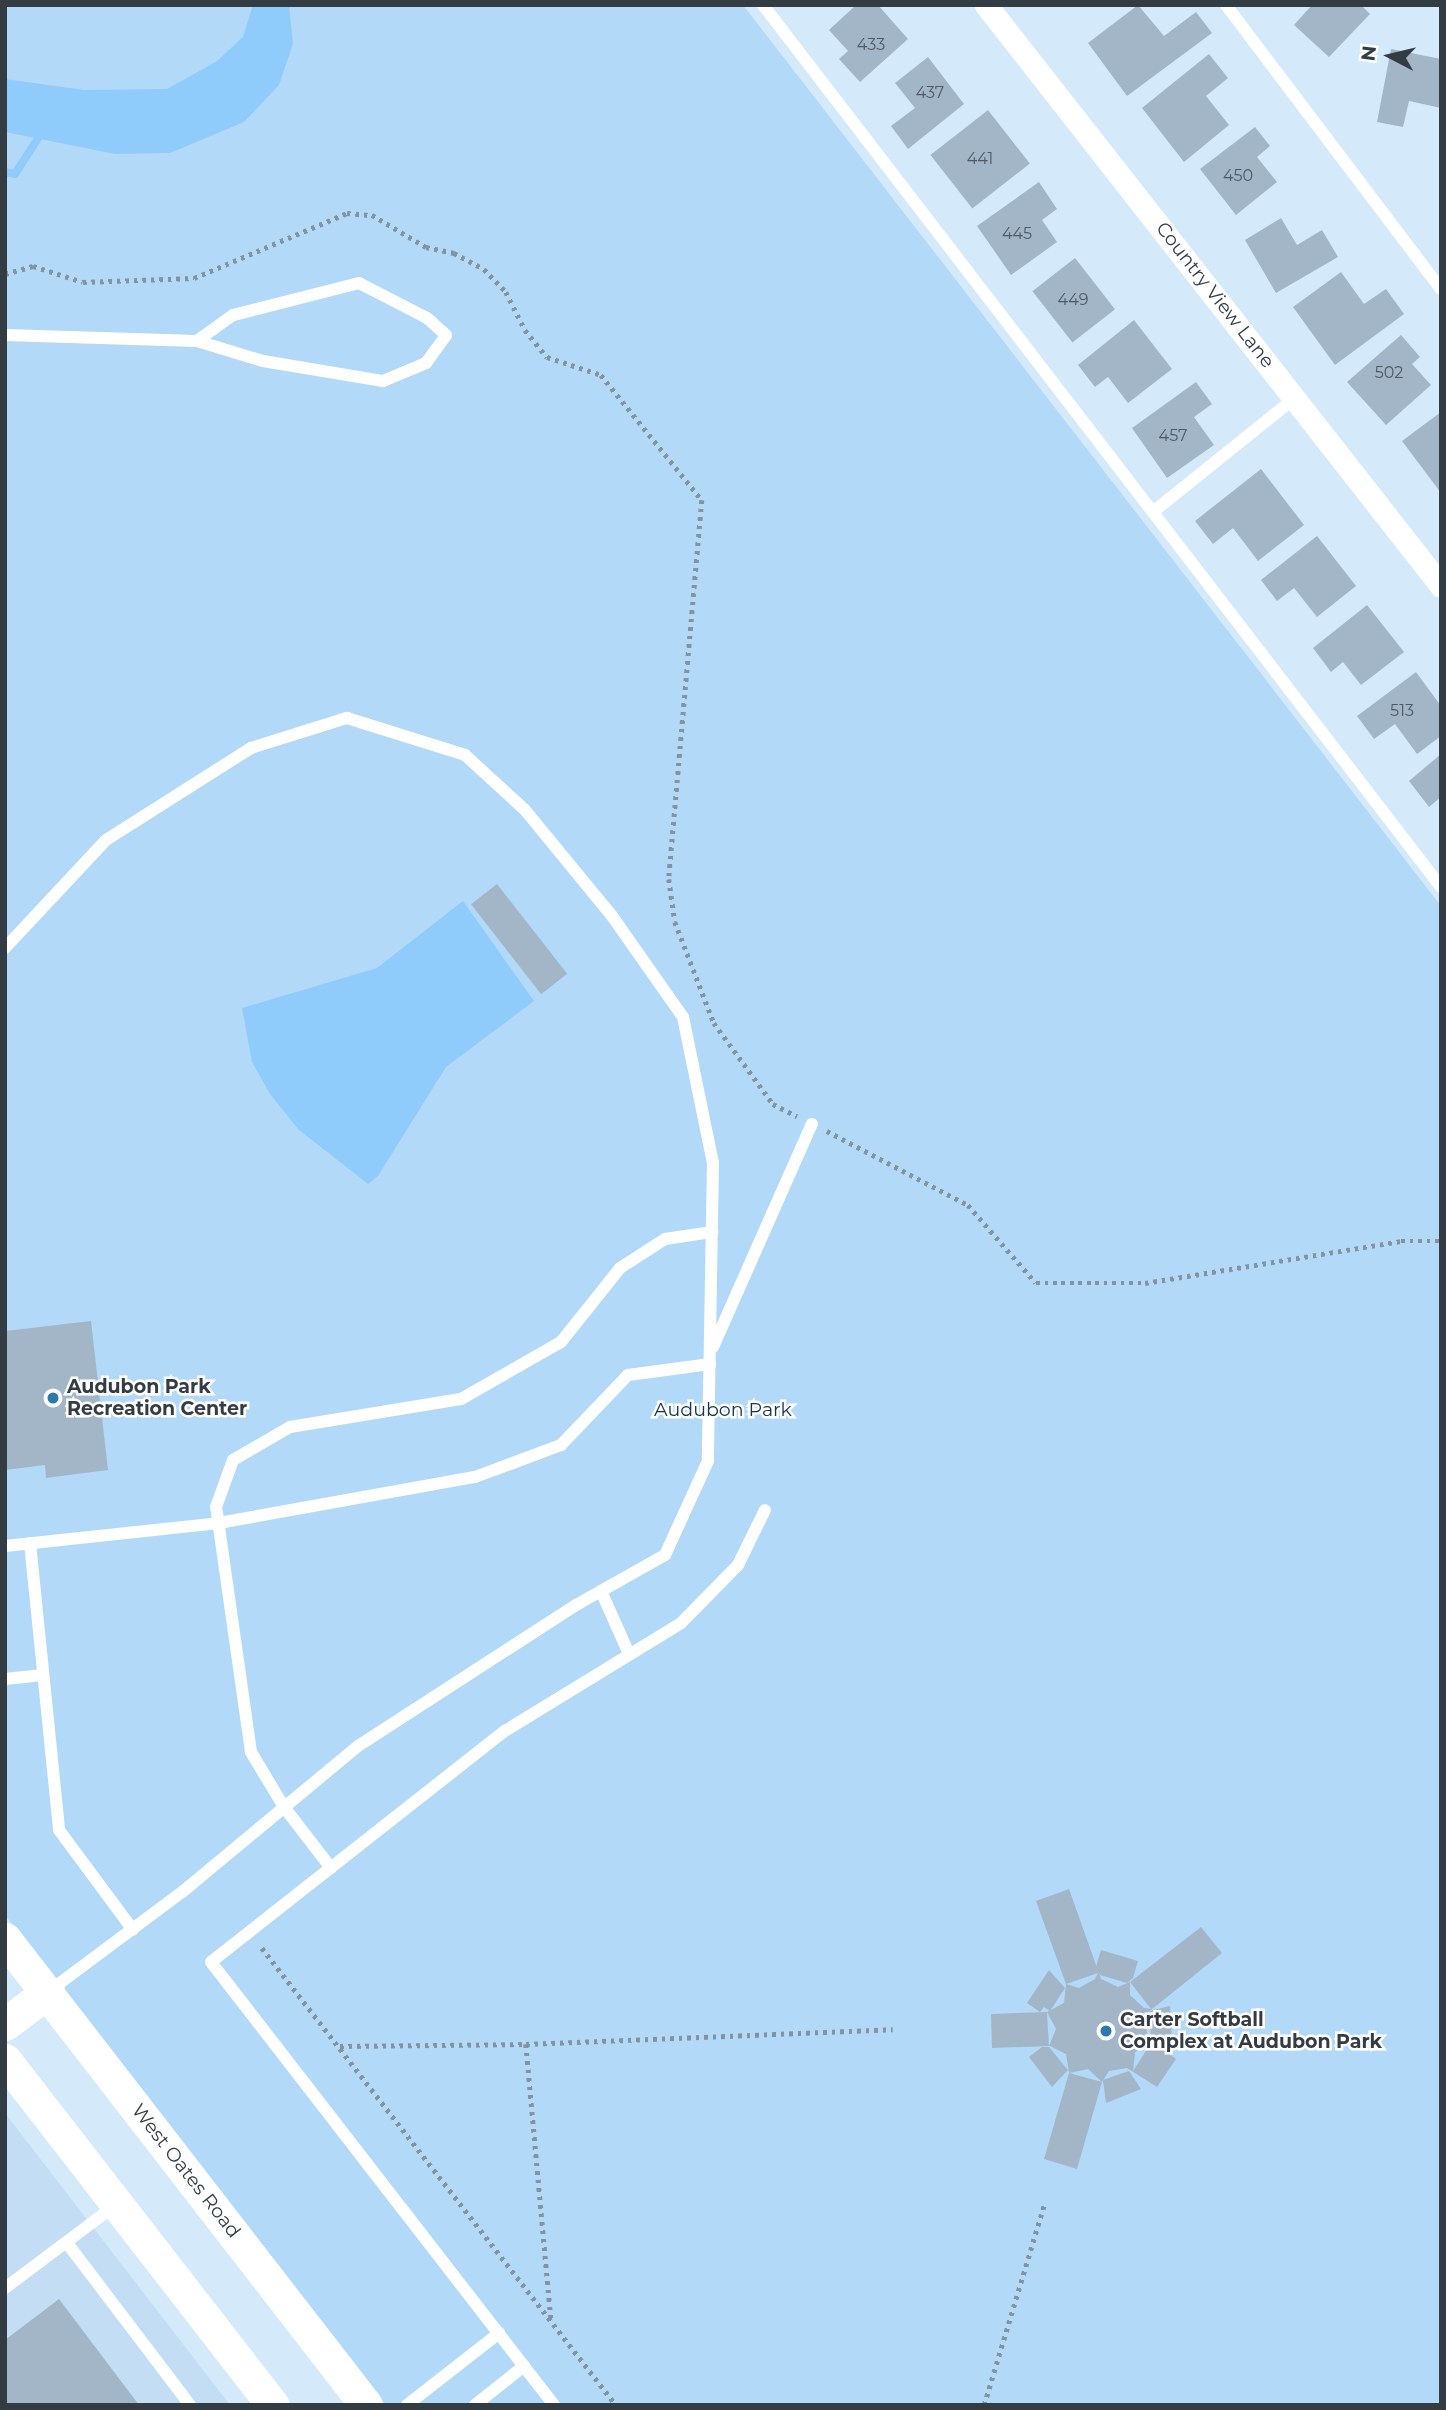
<!DOCTYPE html>
<style>
body{margin:0}
#map{position:relative;width:1446px;height:2410px;overflow:hidden;background:#d4eafb;font-family:Montserrat,sans-serif}
div>[style]{position:absolute}
.built>*{inset:0;background:#c3def4}
.green>*{inset:0;background:#b3d9f8}
.water>*{inset:0;background:#8fccfb}
.stream>*{height:8px;margin:-4px;padding:0 4px;transform-origin:4px;border-radius:4px;background:#8fccfb}
.building>*{inset:0;background:#a2b6c7;transform-origin:0 0}
.path>*{height:4.5px;margin-top:-2.25px;transform-origin:0;background:repeating-linear-gradient(90deg,#84939f 0 3.5px,transparent 0 8.5px)}
.lane>*{height:12px;margin:-6px;padding:0 6px;transform-origin:6px;border-radius:6px;background:#fff}
.street>*{height:23px;margin:-11.5px;padding:0 11.5px;transform-origin:11.5px;border-radius:11.5px;background:#fff}
.secondary>*{height:33px;margin:-16.5px;padding:0 16.5px;transform-origin:16.5px;border-radius:16.5px;background:#fff}
.dots>*{width:19px;height:19px;translate:-50% -50%;box-sizing:border-box;border:4px solid #fff;border-radius:50%}
span{translate:-50% -50%;white-space:nowrap;text-align:center;line-height:1.15;-webkit-text-stroke:5px #fff;paint-order:stroke}
.number-label{font-size:16px;color:#505a64}
.number-label span{-webkit-text-stroke-width:0}
.street-label{font-size:19px;color:#343c43}
.poi-label{font-size:19px;color:#343c43;font-weight:700}
.left{translate:0 -50%;text-align:left}
.park-label{font-size:19px;color:#14364d}
.frame{position:absolute;inset:0;border:7px solid #343c43;pointer-events:none}
.north{position:absolute;left:1355px;top:21px;width:70px;height:70px;-webkit-text-stroke:5px #fff;paint-order:stroke;rotate:277deg;font-size:19px;font-weight:700;line-height:28px;text-align:center;color:#343c43}
.north::after{content:'';display:block;margin:auto;width:24px;height:32px;background:#343c43;clip-path:polygon(50% 0,100% 100%,50% 72%,0 100%)}
</style>
<div id="map">
<div class="built">
<div style="clip-path:polygon(5px 2113px,230px 2405px,5px 2405px)"></div>
</div>
<div class="green">
<div style="clip-path:polygon(5px 5px,743px 5px,1441px 906px,1441px 2405px,386px 2405px,5px 1915px)"></div>
</div>
<div class="water">
<div style="clip-path:polygon(253px 5px,289px 5px,293px 44px,279px 85px,244px 122px,170px 153px,115px 154px,5px 132px,5px 79px,84px 90px,167px 89px,217px 61px,243px 37px)"></div>
<div style="clip-path:polygon(463px 901px,534px 1001px,446px 1067px,378px 1176px,368px 1184px,299px 1130px,270px 1094px,252px 1062px,242px 1008px,377px 968px)"></div>
</div>
<div class="stream">
<div style="left:5px;top:172px;width:10px;rotate:11deg"></div>
<div style="left:15px;top:174px;width:50px;rotate:-57.3deg"></div>
</div>
<div class="building">
<div style="clip-path:polygon(856px 5px,878px 5px,908px 39px,860px 82px,839px 59px,848px 51px,829px 30px)"></div>
<div style="clip-path:polygon(1138px 5px,1164px 36px,1196px 12px,1212px 33px,1127px 96px,1088px 43px)"></div>
<div style="clip-path:polygon(1312px 5px,1361px 5px,1370px 14px,1329px 57px,1294px 25px)"></div>
<div style="clip-path:polygon(1391px 49px,1441px 59px,1441px 108px,1409px 101px,1403px 127px,1377px 122px)"></div>
<div style="clip-path:polygon(1209px 54px,1228px 78px,1206px 96px,1229px 125px,1184px 162px,1142px 108px)"></div>
<div style="clip-path:polygon(928px 57px,964px 104px,908px 149px,891px 126px,915px 108px,895px 83px)"></div>
<div style="left:988px;top:110px;width:68px;height:73px;rotate:52deg"></div>
<div style="clip-path:polygon(1255px 127px,1270px 146px,1257px 157px,1277px 182px,1236px 215px,1200px 169px)"></div>
<div style="clip-path:polygon(1039px 182px,1057px 209px,1042px 220px,1057px 242px,1011px 275px,977px 226px)"></div>
<div style="clip-path:polygon(1281px 218px,1297px 245px,1322px 230px,1338px 257px,1276px 293px,1245px 240px)"></div>
<div style="left:1075px;top:258px;width:65px;height:54px;rotate:52deg"></div>
<div style="clip-path:polygon(1341px 272px,1364px 304px,1386px 289px,1404px 314px,1335px 365px,1293px 307px)"></div>
<div style="clip-path:polygon(1134px 320px,1172px 369px,1128px 403px,1108px 377px,1095px 387px,1078px 365px)"></div>
<div style="clip-path:polygon(1401px 335px,1420px 357px,1412px 364px,1431px 385px,1386px 425px,1347px 382px)"></div>
<div style="clip-path:polygon(1196px 382px,1212px 404px,1194px 417px,1214px 445px,1167px 478px,1132px 428px)"></div>
<div style="clip-path:polygon(1441px 412px,1441px 493px,1402px 441px)"></div>
<div style="clip-path:polygon(1261px 469px,1304px 525px,1258px 561px,1233px 528px,1213px 544px,1195px 521px)"></div>
<div style="clip-path:polygon(1317px 536px,1356px 586px,1317px 617px,1294px 588px,1277px 601px,1261px 580px)"></div>
<div style="clip-path:polygon(1367px 605px,1404px 652px,1361px 685px,1343px 662px,1331px 672px,1313px 648px)"></div>
<div style="clip-path:polygon(1416px 672px,1441px 706px,1441px 736px,1417px 754px,1395px 724px,1374px 739px,1357px 716px)"></div>
<div style="clip-path:polygon(1441px 754px,1441px 797px,1429px 807px,1409px 781px)"></div>
<div style="left:497px;top:884px;width:114px;height:33px;rotate:52deg"></div>
<div style="clip-path:polygon(91px 1321px,108px 1470px,46px 1478px,45px 1465px,5px 1470px,5px 1331px)"></div>
<div style="clip-path:polygon(evenodd,1069px 1889px,1101px 1979px,1118px 1987px,1130px 1982px,1130px 1995px,1144px 2008px,1151px 2009px,1130px 1982px,1201px 1927px,1222px 1953px,1146px 2014px,1147px 2038px,1176px 2059px,1157px 2087px,1127px 2068px,1109px 2071px,1102px 2082px,1088px 2069px,1069px 2073px,1102px 2082px,1077px 2169px,1044px 2159px,1069px 2073px,1066px 2054px,1050px 2046px,992px 2048px,991px 2014px,1047px 2012px,1049px 2046px,1056px 2029px,1047px 2012px,1064px 2003px,1066px 1984px,1079px 1988px,1095px 1979px,1098px 1973px,1066px 1984px,1036px 1901px,1069px 1889px,1151px 2043px,1133px 2071px,1135px 2052px,1151px 2043px)"></div>
<div style="clip-path:polygon(1101px 1950px,1138px 1961px,1133px 1978px,1127px 1983px,1100px 1975px,1096px 1967px)"></div>
<div style="clip-path:polygon(1049px 1970px,1065px 1988px,1050px 2011px,1044px 2007px,1040px 2012px,1027px 2003px)"></div>
<div style="clip-path:polygon(1170px 2006px,1172px 2044px,1156px 2044px,1151px 2041px,1150px 2011px)"></div>
<div style="clip-path:polygon(1042px 2047px,1049px 2047px,1068px 2070px,1052px 2087px,1029px 2057px)"></div>
<div style="clip-path:polygon(1129px 2071px,1141px 2089px,1106px 2103px,1103px 2080px)"></div>
<div style="clip-path:polygon(59px 2299px,139px 2405px,5px 2405px,5px 2340px)"></div>
</div>
<div class="path">
<div style="left:5px;top:274px;width:29px;rotate:-16deg"></div>
<div style="left:33px;top:266px;width:52px;rotate:17.7deg"></div>
<div style="left:83px;top:282px;width:111px;rotate:-2.1deg"></div>
<div style="left:194px;top:278px;width:166px;rotate:-23deg"></div>
<div style="left:347px;top:213px;width:25px;rotate:5deg"></div>
<div style="left:372px;top:215px;width:63px;rotate:30.7deg"></div>
<div style="left:426px;top:247px;width:29px;rotate:12deg"></div>
<div style="left:454px;top:253px;width:34px;rotate:28deg"></div>
<div style="left:484px;top:269px;width:32px;rotate:46deg"></div>
<div style="left:506px;top:292px;width:42px;rotate:63.4deg"></div>
<div style="left:525px;top:330px;width:35px;rotate:51deg"></div>
<div style="left:547px;top:357px;width:57px;rotate:18.4deg"></div>
<div style="left:601px;top:375px;width:161px;rotate:51.1deg"></div>
<div style="left:702px;top:500px;width:380px;rotate:95deg"></div>
<div style="left:669px;top:879px;width:43px;rotate:82.1deg"></div>
<div style="left:675px;top:922px;width:108px;rotate:68.9deg"></div>
<div style="left:714px;top:1023px;width:100px;rotate:53.9deg"></div>
<div style="left:773px;top:1104px;width:27px;rotate:27deg"></div>
<div style="left:827px;top:1131px;width:159px;rotate:27.7deg"></div>
<div style="left:968px;top:1205px;width:103px;rotate:48.9deg"></div>
<div style="left:1036px;top:1283px;width:109px"></div>
<div style="left:1145px;top:1283px;width:259px;rotate:-9.3deg"></div>
<div style="left:1401px;top:1241px;width:40px"></div>
<div style="left:262px;top:1948px;width:578px;rotate:52.24deg"></div>
<div style="left:526px;top:2044px;width:367px;rotate:-2.3deg"></div>
<div style="left:340px;top:2046px;width:186px;rotate:-0.6deg"></div>
<div style="left:526px;top:2044px;width:277px;rotate:84.8deg"></div>
<div style="left:984px;top:2405px;width:212px;rotate:-73.3deg"></div>
</div>
<div class="lane">
<div style="left:763px;top:5px;width:1112px;rotate:52.45deg"></div>
<div style="left:1226px;top:5px;width:356px;rotate:52.9deg"></div>
<div style="left:5px;top:335px;width:192px;rotate:1.8deg"></div>
<div style="left:197px;top:341px;width:69px;rotate:16.9deg"></div>
<div style="left:263px;top:361px;width:122px;rotate:9.5deg"></div>
<div style="left:383px;top:381px;width:47px;rotate:-22.7deg"></div>
<div style="left:426px;top:363px;width:34px;rotate:-54deg"></div>
<div style="left:446px;top:335px;width:25px;rotate:-138deg"></div>
<div style="left:427px;top:318px;width:76px;rotate:-152.8deg"></div>
<div style="left:359px;top:283px;width:130px;rotate:165.7deg"></div>
<div style="left:233px;top:315px;width:44px;rotate:144.2deg"></div>
<div style="left:1153px;top:512px;width:184px;rotate:-38.8deg"></div>
<div style="left:5px;top:948px;width:148px;rotate:-46.9deg"></div>
<div style="left:106px;top:840px;width:172px;rotate:-32.4deg"></div>
<div style="left:251px;top:748px;width:101px;rotate:-17.4deg"></div>
<div style="left:347px;top:718px;width:124px;rotate:17.4deg"></div>
<div style="left:465px;top:755px;width:81px;rotate:42.5deg"></div>
<div style="left:525px;top:810px;width:137px;rotate:50.6deg"></div>
<div style="left:612px;top:916px;width:123px;rotate:54.9deg"></div>
<div style="left:683px;top:1017px;width:149px;rotate:78.4deg"></div>
<div style="left:713px;top:1163px;width:298px;rotate:91deg"></div>
<div style="left:708px;top:1461px;width:103px;rotate:114.6deg"></div>
<div style="left:665px;top:1555px;width:102px;rotate:150.7deg"></div>
<div style="left:576px;top:1605px;width:260px;rotate:147.1deg"></div>
<div style="left:358px;top:1746px;width:229px;rotate:140.3deg"></div>
<div style="left:182px;top:1892px;width:166px;rotate:143.3deg"></div>
<div style="left:713px;top:1347px;width:244px;rotate:-66.1deg"></div>
<div style="left:30px;top:1543px;width:288px;rotate:84.2deg"></div>
<div style="left:59px;top:1830px;width:124px;rotate:53.5deg"></div>
<div style="left:5px;top:1546px;width:215px;rotate:-6.1deg"></div>
<div style="left:219px;top:1523px;width:260px;rotate:-10.2deg"></div>
<div style="left:475px;top:1477px;width:92px;rotate:-20.4deg"></div>
<div style="left:561px;top:1445px;width:97px;rotate:-46.3deg"></div>
<div style="left:628px;top:1375px;width:83px;rotate:-7.6deg"></div>
<div style="left:601px;top:1591px;width:69px;rotate:66deg"></div>
<div style="left:5px;top:1679px;width:38px;rotate:-6deg"></div>
<div style="left:331px;top:1868px;width:77px;rotate:-127.6deg"></div>
<div style="left:284px;top:1807px;width:64px;rotate:-121deg"></div>
<div style="left:251px;top:1752px;width:247px;rotate:-98.1deg"></div>
<div style="left:216px;top:1507px;width:50px;rotate:-70.1deg"></div>
<div style="left:233px;top:1460px;width:66px;rotate:-30.1deg"></div>
<div style="left:290px;top:1427px;width:173px;rotate:-9.3deg"></div>
<div style="left:461px;top:1399px;width:115px;rotate:-29.7deg"></div>
<div style="left:561px;top:1342px;width:95px;rotate:-51.4deg"></div>
<div style="left:620px;top:1268px;width:54px;rotate:-32.8deg"></div>
<div style="left:665px;top:1239px;width:48px;rotate:-8.5deg"></div>
<div style="left:67px;top:2243px;width:203px;rotate:52.8deg"></div>
<div style="left:5px;top:2288px;width:140px;rotate:-36.9deg"></div>
<div style="left:407px;top:2405px;width:117px;rotate:-38deg"></div>
<div style="left:475px;top:2405px;width:63px;rotate:-38.5deg"></div>
<div style="left:554px;top:2405px;width:560px;rotate:-127.75deg"></div>
<div style="left:211px;top:1962px;width:374px;rotate:-38.2deg"></div>
<div style="left:505px;top:1731px;width:206px;rotate:-31.5deg"></div>
<div style="left:681px;top:1623px;width:81px;rotate:-45.5deg"></div>
<div style="left:738px;top:1565px;width:61px;rotate:-63.9deg"></div>
</div>
<div class="street">
<div style="left:986px;top:5px;width:738px;rotate:51.93deg"></div>
</div>
<div class="secondary">
<div style="left:5px;top:1939px;width:589px;rotate:52.24deg"></div>
<div style="left:5px;top:2024px;width:54px;rotate:-36.7deg"></div>
<div style="left:5px;top:2060px;width:437px;rotate:52.2deg"></div>
</div>
<div class="dots">
<div style="left:53px;top:1398px;background:#2d79ac"></div>
<div style="left:1106px;top:2031px;background:#2d79ac"></div>
</div>
<div class="number-label">
<span style="left:871px;top:45px">433</span>
<span style="left:930px;top:93px">437</span>
<span style="left:980px;top:159px">441</span>
<span style="left:1238px;top:176px">450</span>
<span style="left:1017px;top:234px">445</span>
<span style="left:1073px;top:300px">449</span>
<span style="left:1389px;top:373px">502</span>
<span style="left:1173px;top:436px">457</span>
<span style="left:1402px;top:711px">513</span>
</div>
<div class="street-label">
<span style="left:1215px;top:295px;rotate:52deg">Country View Lane</span>
<span style="left:186px;top:2171px;rotate:52deg">West Oates Road</span>
</div>
<div class="poi-label">
<span class="left" style="left:67px;top:1398px">Audubon Park<br>Recreation Center</span>
<span class="left" style="left:1120px;top:2031px">Carter Softball<br>Complex at Audubon Park</span>
</div>
<div class="park-label">
<span style="left:723px;top:1410px">Audubon Park</span>
</div>
<div class="frame"></div>
<div class="north">N</div>
</div>
